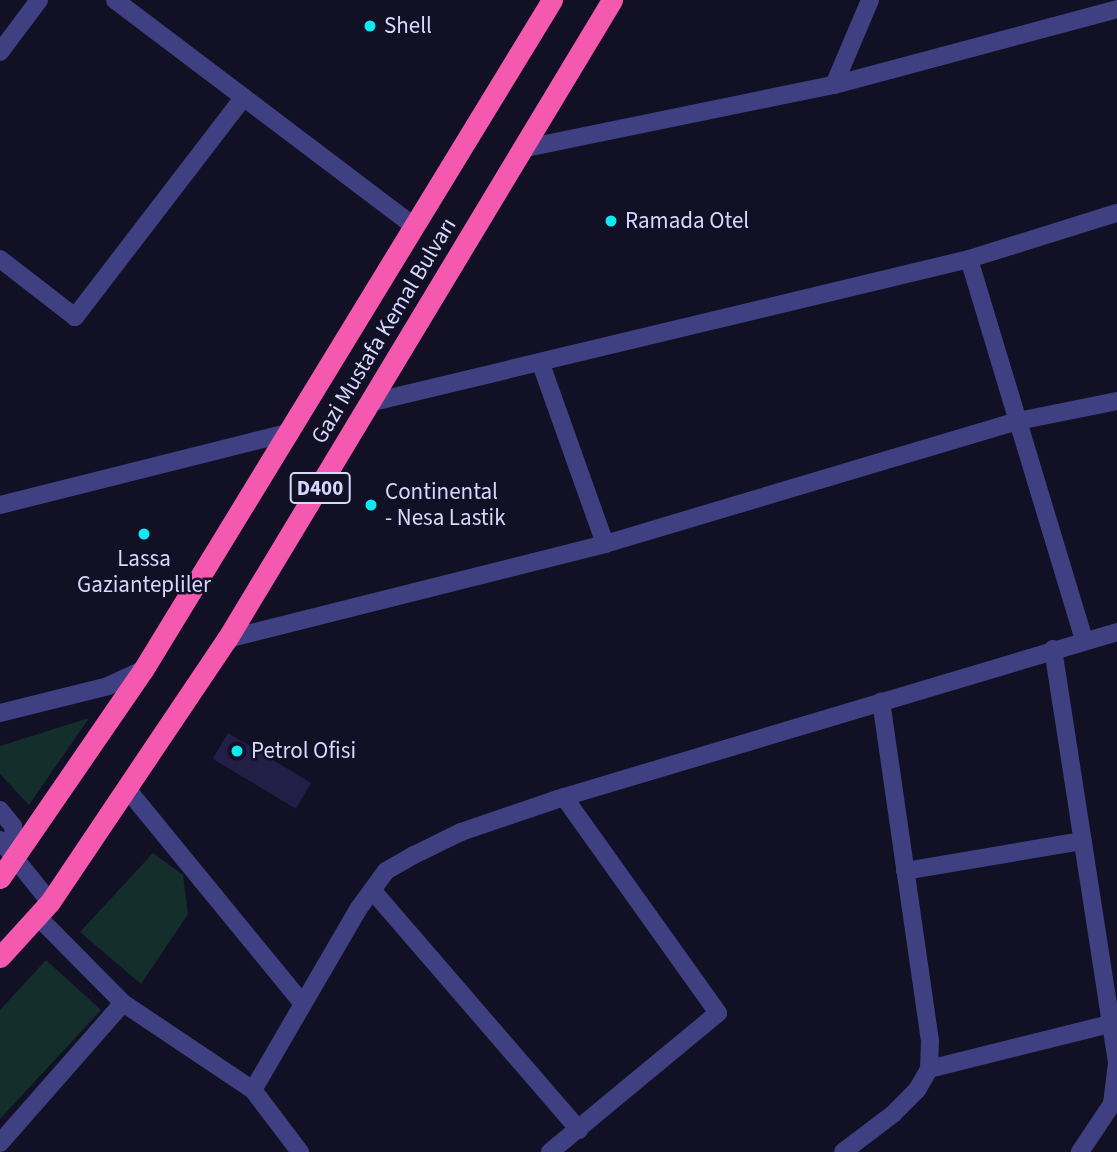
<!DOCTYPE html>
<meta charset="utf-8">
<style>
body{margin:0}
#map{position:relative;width:1117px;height:1152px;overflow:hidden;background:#121025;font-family:"Source Sans 3",sans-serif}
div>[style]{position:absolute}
.green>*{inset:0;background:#142e2c}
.building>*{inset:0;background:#231e45;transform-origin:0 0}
.minor>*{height:18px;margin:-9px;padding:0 9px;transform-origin:9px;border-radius:9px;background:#3e4081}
.highway>*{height:21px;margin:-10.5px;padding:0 10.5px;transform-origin:10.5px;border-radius:10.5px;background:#f559af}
.dots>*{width:19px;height:19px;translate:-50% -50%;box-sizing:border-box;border:4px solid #121025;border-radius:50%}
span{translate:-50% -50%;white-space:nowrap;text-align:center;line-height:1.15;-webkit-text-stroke:5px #121025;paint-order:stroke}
.shield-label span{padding:2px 5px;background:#121025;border:2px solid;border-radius:5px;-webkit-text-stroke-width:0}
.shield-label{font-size:21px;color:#d8d7fd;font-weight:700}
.poi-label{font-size:23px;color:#d8d7fd}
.left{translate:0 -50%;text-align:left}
.street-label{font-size:23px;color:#d8d7fd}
</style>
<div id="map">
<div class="green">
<div style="clip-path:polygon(89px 718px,29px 805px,0 774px,0 746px)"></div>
<div style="clip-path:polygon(153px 853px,183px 875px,188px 914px,141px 984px,80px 932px)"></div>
<div style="clip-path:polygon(46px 960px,101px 1010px,0 1119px,0 1010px)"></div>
</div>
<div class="building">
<div style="left:228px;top:733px;width:97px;height:30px;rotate:31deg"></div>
</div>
<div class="minor">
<div style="left:115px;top:0;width:376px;rotate:37.1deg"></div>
<div style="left:0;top:52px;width:65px;rotate:-53.1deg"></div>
<div style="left:834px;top:85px;width:92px;rotate:-67deg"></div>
<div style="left:526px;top:148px;width:314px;rotate:-11.6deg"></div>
<div style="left:834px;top:85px;width:293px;rotate:-15deg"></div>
<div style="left:0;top:259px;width:95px;rotate:37.7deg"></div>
<div style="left:75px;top:317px;width:277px;rotate:-52.5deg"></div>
<div style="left:969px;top:259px;width:399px;rotate:73.2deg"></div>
<div style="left:541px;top:364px;width:191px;rotate:70.4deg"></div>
<div style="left:373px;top:402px;width:613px;rotate:-13.49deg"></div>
<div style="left:969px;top:259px;width:155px;rotate:-17.3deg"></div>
<div style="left:0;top:505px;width:299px;rotate:-14.1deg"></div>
<div style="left:227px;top:639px;width:390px;rotate:-14.1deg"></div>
<div style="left:605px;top:544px;width:431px;rotate:-16.6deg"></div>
<div style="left:1018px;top:421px;width:101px;rotate:-11.4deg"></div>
<div style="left:1053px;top:649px;width:419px;rotate:81.2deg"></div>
<div style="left:1117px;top:1063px;width:41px;rotate:97deg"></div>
<div style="left:1112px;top:1104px;width:58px;rotate:123.7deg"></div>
<div style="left:0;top:713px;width:111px;rotate:-14deg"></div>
<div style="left:108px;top:686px;width:38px;rotate:-25deg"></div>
<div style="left:127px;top:789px;width:278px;rotate:50.7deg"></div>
<div style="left:0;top:810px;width:21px;rotate:51deg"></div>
<div style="left:13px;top:826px;width:34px;rotate:85deg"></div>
<div style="left:0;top:840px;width:80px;rotate:51.1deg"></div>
<div style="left:905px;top:871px;width:180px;rotate:-9.6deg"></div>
<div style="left:372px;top:890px;width:317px;rotate:49.2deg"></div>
<div style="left:38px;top:917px;width:121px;rotate:45.3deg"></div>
<div style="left:123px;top:1003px;width:156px;rotate:33.8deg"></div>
<div style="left:253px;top:1090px;width:78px;rotate:52.8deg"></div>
<div style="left:929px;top:1069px;width:194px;rotate:-14deg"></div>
<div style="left:253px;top:1090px;width:211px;rotate:-59.8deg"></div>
<div style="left:359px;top:908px;width:46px;rotate:-53.9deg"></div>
<div style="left:386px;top:871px;width:32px;rotate:-30deg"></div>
<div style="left:414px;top:855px;width:52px;rotate:-26.1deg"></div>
<div style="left:461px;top:832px;width:109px;rotate:-18.8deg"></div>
<div style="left:564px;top:797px;width:577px;rotate:-16.61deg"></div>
<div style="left:0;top:1143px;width:186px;rotate:-48.7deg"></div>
<div style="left:550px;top:1152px;width:218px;rotate:-39.6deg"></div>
<div style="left:718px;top:1013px;width:265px;rotate:-125.5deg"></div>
<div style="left:843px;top:1152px;width:63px;rotate:-37.2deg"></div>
<div style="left:893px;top:1114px;width:34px;rotate:-45deg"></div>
<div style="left:917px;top:1090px;width:24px;rotate:-60deg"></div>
<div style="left:929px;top:1069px;width:28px;rotate:-88deg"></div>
<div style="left:930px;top:1041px;width:343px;rotate:-98.2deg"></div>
</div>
<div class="highway">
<div style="left:0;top:878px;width:252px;rotate:-55.5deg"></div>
<div style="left:143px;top:670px;width:785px;rotate:-58.6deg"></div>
<div style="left:0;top:957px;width:74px;rotate:-47.7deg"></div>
<div style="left:50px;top:902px;width:317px;rotate:-56.1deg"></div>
<div style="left:227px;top:639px;width:746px;rotate:-58.93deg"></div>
</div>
<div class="dots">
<div style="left:370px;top:26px;background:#0eeaf1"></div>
<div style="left:611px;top:221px;background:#0eeaf1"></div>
<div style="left:371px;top:505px;background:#0eeaf1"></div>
<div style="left:144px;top:534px;background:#0eeaf1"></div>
<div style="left:237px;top:751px;background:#0eeaf1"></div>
</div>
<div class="shield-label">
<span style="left:320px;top:488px">D400</span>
</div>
<div class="poi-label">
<span class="left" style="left:384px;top:26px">Shell</span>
<span class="left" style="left:625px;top:221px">Ramada Otel</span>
<span class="left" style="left:385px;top:505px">Continental<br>- Nesa Lastik</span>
<span style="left:144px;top:572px">Lassa<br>Gaziantepliler</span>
<span class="left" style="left:251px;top:751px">Petrol Ofisi</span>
</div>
<div class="street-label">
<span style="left:384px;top:331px;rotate:-59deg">Gazi Mustafa Kemal Bulvarı</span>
</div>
</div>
